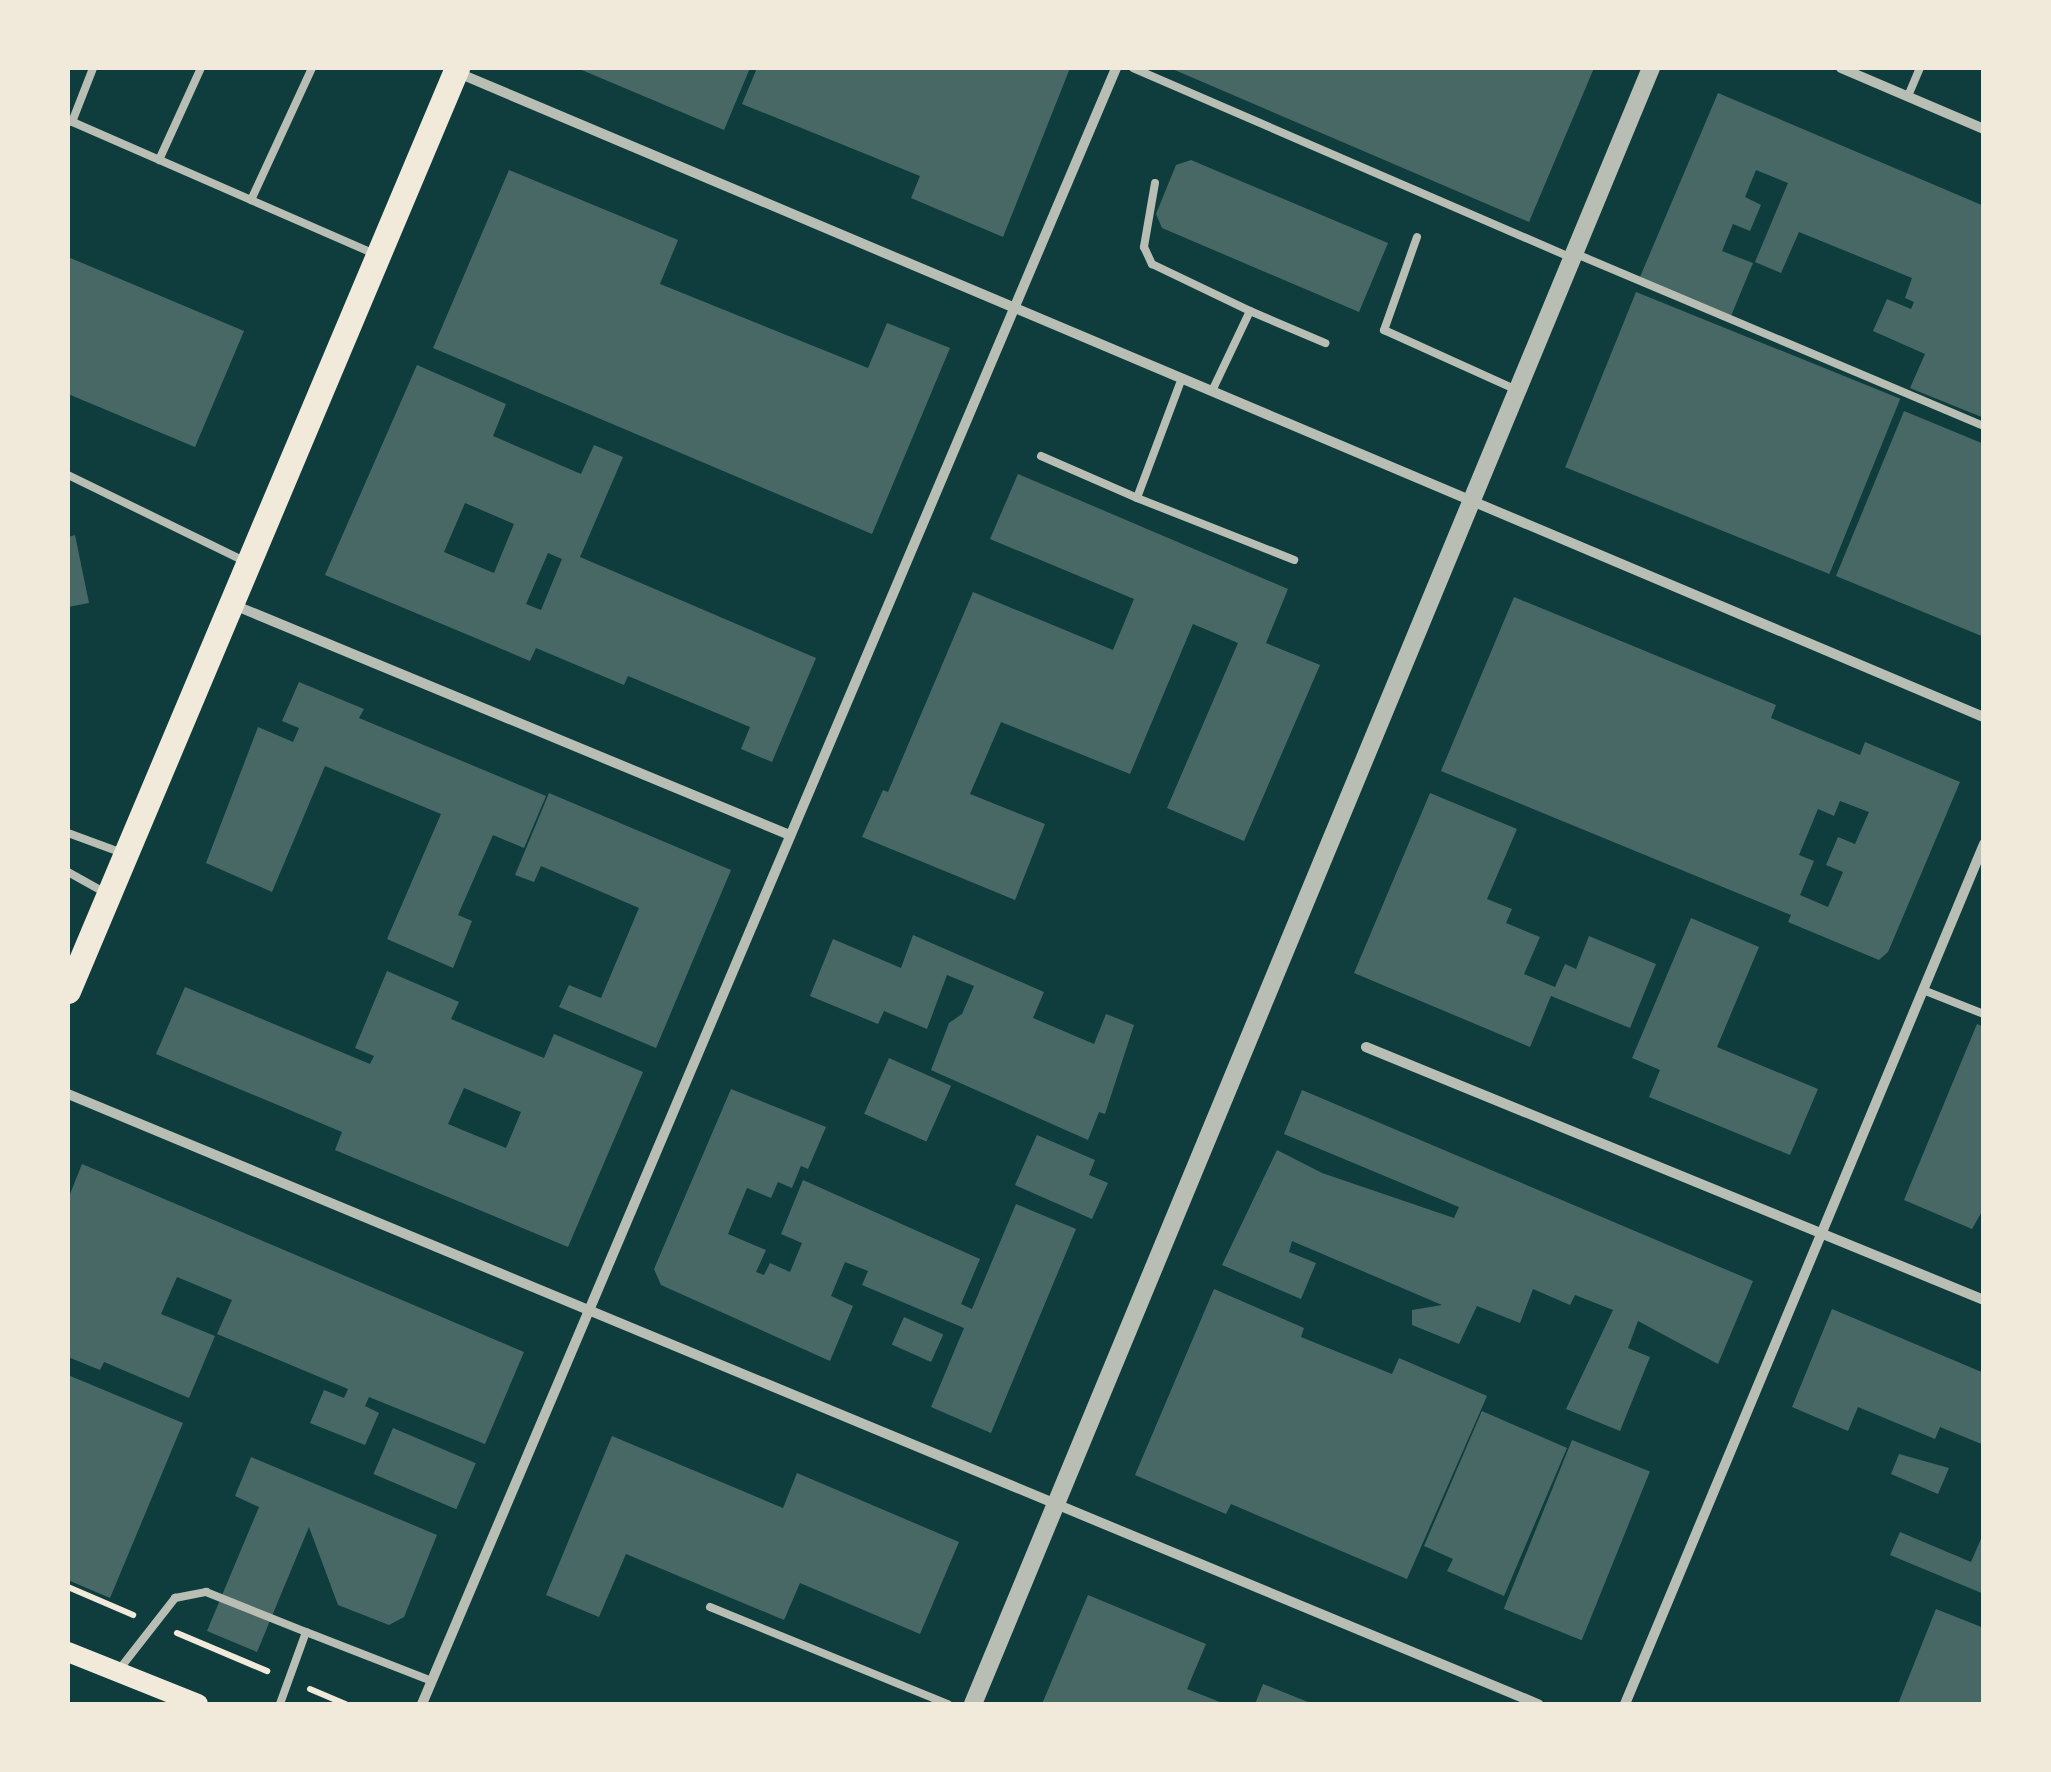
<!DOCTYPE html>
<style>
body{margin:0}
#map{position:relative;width:2051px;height:1772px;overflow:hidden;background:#0f3d3e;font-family:"Archivo Narrow",sans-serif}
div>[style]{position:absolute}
.building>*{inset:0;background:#486865;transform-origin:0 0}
.path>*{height:6px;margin:-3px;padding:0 3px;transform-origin:3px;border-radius:3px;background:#f1e9da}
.service>*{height:8px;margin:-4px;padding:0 4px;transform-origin:4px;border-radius:4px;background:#b8beb3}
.minor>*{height:10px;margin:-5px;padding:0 5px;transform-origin:5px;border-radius:5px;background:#b8beb3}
.tertiary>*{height:18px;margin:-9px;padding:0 9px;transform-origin:9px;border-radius:9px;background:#b8beb3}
.secondary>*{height:20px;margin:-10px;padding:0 10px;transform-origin:10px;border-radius:10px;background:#f1e9da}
.primary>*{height:25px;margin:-12.5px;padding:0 12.5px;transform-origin:12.5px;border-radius:12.5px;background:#f1e9da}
span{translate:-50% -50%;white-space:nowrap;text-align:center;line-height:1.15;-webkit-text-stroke:8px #f1e9da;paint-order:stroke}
.frame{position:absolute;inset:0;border:70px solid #f1e9da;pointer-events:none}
</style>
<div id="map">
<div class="building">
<div style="clip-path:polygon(577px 68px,750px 68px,724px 130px)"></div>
<div style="clip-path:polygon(757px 68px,1070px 68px,1003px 237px,911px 198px,920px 176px,742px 104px)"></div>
<div style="clip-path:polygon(1170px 68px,1594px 68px,1529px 222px)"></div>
<div style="clip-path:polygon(1718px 93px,1984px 206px,1984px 418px,1910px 388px,1925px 354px,1873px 331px,1887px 299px,1911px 309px,1914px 302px,1905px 298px,1912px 278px,1799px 232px,1781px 273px,1755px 262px,1788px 183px,1756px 170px,1745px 197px,1761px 205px,1750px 231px,1733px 224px,1722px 251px,1753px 263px,1731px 316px,1640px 277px)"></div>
<div style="clip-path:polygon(1191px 160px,1388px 243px,1359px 312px,1162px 228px,1156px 214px,1176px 165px)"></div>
<div style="clip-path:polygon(509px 170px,678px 240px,660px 284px,868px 368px,887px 323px,950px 348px,872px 534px,433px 348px)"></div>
<div style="clip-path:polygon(68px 257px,244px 331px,195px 447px,68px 394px)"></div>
<div style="left:1636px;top:292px;width:285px;height:189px;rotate:22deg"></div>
<div style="clip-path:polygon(evenodd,417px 365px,506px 404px,493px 436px,581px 474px,594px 445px,623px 457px,580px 557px,816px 658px,772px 762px,741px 749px,750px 727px,628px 676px,624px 685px,536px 648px,530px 661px,325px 575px,417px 365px,465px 503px,514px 524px,494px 573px,444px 552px,465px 503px,417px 365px,548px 553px,562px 559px,541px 610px,526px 604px,548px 553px)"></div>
<div style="clip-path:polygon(1904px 411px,1984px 444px,1984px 637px,1836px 576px)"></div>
<div style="clip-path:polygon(1018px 474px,1288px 589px,1266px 643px,1320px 665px,1244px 841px,1167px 808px,1238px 643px,1193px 624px,1130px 774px,1001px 722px,970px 794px,1045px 824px,1015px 900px,862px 837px,883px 790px,888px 792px,973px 592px,1113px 650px,1134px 599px,990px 539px)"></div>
<div style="clip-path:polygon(75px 535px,89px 603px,68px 607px,68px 537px)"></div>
<div style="clip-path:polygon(evenodd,1514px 597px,1776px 705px,1771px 718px,1860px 755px,1865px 742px,1960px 782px,1888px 952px,1879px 960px,1788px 922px,1791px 915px,1441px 771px,1514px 597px,1840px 801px,1869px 812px,1855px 844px,1838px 837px,1826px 865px,1843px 872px,1828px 907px,1800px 895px,1814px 861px,1799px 855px,1818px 809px,1834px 816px,1840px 801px)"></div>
<div style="clip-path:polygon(299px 682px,364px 709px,359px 718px,546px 796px,524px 848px,493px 835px,458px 915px,472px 921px,453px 968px,387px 939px,441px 814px,325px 766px,272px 892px,206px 863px,258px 727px,293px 742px,299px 728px,282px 721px)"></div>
<div style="clip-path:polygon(549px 793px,731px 870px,656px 1048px,559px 1007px,569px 985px,601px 998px,639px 908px,541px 866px,534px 882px,515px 875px)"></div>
<div style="clip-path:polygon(1430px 793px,1517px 829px,1487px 899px,1512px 909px,1506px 923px,1540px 937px,1524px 974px,1555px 987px,1565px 964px,1576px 969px,1589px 936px,1656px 964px,1630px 1028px,1551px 996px,1530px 1047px,1354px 973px)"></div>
<div style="clip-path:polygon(1691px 918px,1759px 947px,1717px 1047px,1818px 1089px,1790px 1155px,1649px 1097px,1660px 1070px,1632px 1058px)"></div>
<div style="clip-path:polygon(913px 935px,1044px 992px,1033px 1018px,1094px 1044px,1106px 1014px,1134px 1025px,1105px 1114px,1099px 1112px,1088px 1140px,931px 1070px,949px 1023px,962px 1014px,974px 986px,947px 975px,927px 1029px,884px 1011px,878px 1024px,810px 996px,833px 939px,901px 968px)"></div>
<div style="clip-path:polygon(evenodd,387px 971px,459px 1002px,451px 1019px,544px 1058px,554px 1034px,643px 1072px,568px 1247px,335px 1150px,342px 1132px,156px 1054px,185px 987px,370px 1064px,374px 1056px,355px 1048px,387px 971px,464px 1088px,521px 1112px,506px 1148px,448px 1124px,464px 1088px)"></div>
<div style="clip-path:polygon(1977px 1024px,1984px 1027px,1984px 1208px,1972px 1229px,1904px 1200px)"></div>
<div style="left:889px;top:1058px;width:68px;height:61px;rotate:24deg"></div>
<div style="clip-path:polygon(731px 1089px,826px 1127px,808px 1169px,801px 1166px,792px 1188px,778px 1182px,771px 1198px,747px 1188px,728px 1234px,766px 1250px,756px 1272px,764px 1275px,770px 1263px,790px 1272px,802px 1243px,781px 1234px,803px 1180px,980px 1259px,961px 1304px,972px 1309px,1016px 1204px,1076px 1229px,991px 1433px,931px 1407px,964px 1328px,862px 1285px,868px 1271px,845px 1262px,831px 1296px,853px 1306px,830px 1361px,661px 1285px,654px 1269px)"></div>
<div style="clip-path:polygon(1302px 1090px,1753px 1281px,1718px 1364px,1638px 1321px,1628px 1348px,1650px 1357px,1620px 1431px,1566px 1409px,1613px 1310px,1575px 1295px,1570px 1305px,1533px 1289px,1520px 1323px,1477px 1306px,1459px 1344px,1412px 1325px,1412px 1310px,1442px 1305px,1292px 1241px,1289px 1252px,1316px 1263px,1301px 1299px,1222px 1265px,1277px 1150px,1322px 1173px,1454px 1218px,1459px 1207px,1284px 1134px)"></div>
<div style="clip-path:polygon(1037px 1135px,1095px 1160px,1089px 1175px,1108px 1183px,1092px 1219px,1015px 1185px)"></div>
<div style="clip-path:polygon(82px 1164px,524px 1352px,485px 1444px,369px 1397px,365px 1406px,379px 1413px,365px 1445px,310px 1423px,324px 1390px,344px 1398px,348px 1389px,217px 1334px,232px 1300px,177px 1277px,161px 1314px,215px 1336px,189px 1398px,104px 1362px,100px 1370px,68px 1357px,68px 1199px)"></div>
<div style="clip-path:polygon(1214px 1289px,1304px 1328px,1301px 1337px,1392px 1374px,1399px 1358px,1487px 1396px,1407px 1579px,1231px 1504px,1226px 1514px,1135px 1475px)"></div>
<div style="clip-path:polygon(1832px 1309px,1984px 1373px,1984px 1445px,1940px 1427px,1935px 1439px,1858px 1407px,1848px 1431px,1792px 1407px)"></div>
<div style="left:904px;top:1317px;width:43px;height:30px;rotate:24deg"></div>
<div style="clip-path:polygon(68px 1375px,183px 1423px,110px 1598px,68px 1580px)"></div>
<div style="clip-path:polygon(1482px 1411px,1567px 1448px,1504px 1596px,1447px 1571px,1453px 1559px,1424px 1546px)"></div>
<div style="left:393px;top:1428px;width:90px;height:50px;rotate:23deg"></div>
<div style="clip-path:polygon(612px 1436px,783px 1508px,797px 1473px,959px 1542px,920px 1634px,800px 1583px,784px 1620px,626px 1554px,599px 1617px,546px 1595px)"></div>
<div style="left:1572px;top:1440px;width:84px;height:182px;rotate:22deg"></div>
<div style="clip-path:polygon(1899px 1454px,1949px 1468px,1938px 1494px,1891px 1474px)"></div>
<div style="clip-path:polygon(251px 1457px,437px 1535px,404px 1617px,389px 1625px,338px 1605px,309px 1527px,257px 1652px,207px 1631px,259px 1507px,235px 1496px)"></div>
<div style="clip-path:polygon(1900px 1532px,1971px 1562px,1984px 1532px,1984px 1594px,1890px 1555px)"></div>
<div style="clip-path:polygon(1088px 1595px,1206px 1644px,1187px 1689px,1225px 1704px,1042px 1704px)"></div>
<div style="clip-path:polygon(1936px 1609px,1984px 1628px,1982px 1704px,1898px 1704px)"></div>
<div style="clip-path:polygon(1263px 1684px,1313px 1704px,1255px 1704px)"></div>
</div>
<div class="path">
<div style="left:68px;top:1587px;width:71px;rotate:23.3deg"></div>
<div style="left:177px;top:1633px;width:98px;rotate:22.9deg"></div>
<div style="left:310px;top:1689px;width:39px;rotate:23deg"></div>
</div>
<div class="service">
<div style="left:1133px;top:68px;width:475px;rotate:23.4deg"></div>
<div style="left:1908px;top:96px;width:30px;rotate:-67deg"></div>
<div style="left:68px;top:120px;width:335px;rotate:23.6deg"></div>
<div style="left:72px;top:122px;width:58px;rotate:-68.7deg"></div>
<div style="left:159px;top:160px;width:101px;rotate:-65.5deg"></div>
<div style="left:1155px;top:183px;width:65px;rotate:99.8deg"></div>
<div style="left:1144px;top:247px;width:19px;rotate:65deg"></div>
<div style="left:1152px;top:264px;width:109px;rotate:25.6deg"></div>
<div style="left:1250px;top:311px;width:89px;rotate:115.4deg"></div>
<div style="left:251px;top:200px;width:145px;rotate:-65.2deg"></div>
<div style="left:1417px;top:237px;width:99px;rotate:109.5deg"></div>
<div style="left:1384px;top:330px;width:146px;rotate:24.3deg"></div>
<div style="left:1574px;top:253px;width:445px;rotate:22.9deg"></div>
<div style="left:1250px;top:311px;width:82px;rotate:23.1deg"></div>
<div style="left:1182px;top:378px;width:128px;rotate:110.6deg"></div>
<div style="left:1137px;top:498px;width:169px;rotate:21.5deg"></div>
<div style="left:1041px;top:456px;width:105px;rotate:23.6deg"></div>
<div style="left:68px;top:475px;width:194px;rotate:26deg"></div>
<div style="left:68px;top:833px;width:55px;rotate:20.1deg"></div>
<div style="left:68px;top:872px;width:41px;rotate:29.1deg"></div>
<div style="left:1923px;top:990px;width:66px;rotate:21.5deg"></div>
<div style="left:710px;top:1607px;width:257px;rotate:22.2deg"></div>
<div style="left:306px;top:1632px;width:135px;rotate:21.3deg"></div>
<div style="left:118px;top:1671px;width:93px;rotate:-52deg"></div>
<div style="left:175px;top:1598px;width:32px;rotate:-11deg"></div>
<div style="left:206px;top:1592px;width:108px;rotate:21.8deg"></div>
<div style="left:306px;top:1632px;width:77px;rotate:109.9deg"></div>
</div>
<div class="minor">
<div style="left:1841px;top:68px;width:155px;rotate:23.1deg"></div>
<div style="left:456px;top:72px;width:1659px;rotate:22.89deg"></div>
<div style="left:234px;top:605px;width:599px;rotate:22.49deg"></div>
<div style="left:1366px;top:1047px;width:668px;rotate:22.26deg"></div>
<div style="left:68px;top:1094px;width:1592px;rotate:22.54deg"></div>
<div style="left:422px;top:1704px;width:1777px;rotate:-67.01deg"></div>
<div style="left:1625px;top:1704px;width:932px;rotate:-67.34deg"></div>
</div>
<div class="tertiary">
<div style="left:973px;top:1704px;width:1771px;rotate:-67.49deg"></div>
</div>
<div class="secondary">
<div style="left:68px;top:1652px;width:140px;rotate:21.8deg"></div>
</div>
<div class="primary">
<div style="left:68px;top:991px;width:1002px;rotate:-67.15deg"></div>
</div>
<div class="frame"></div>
</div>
